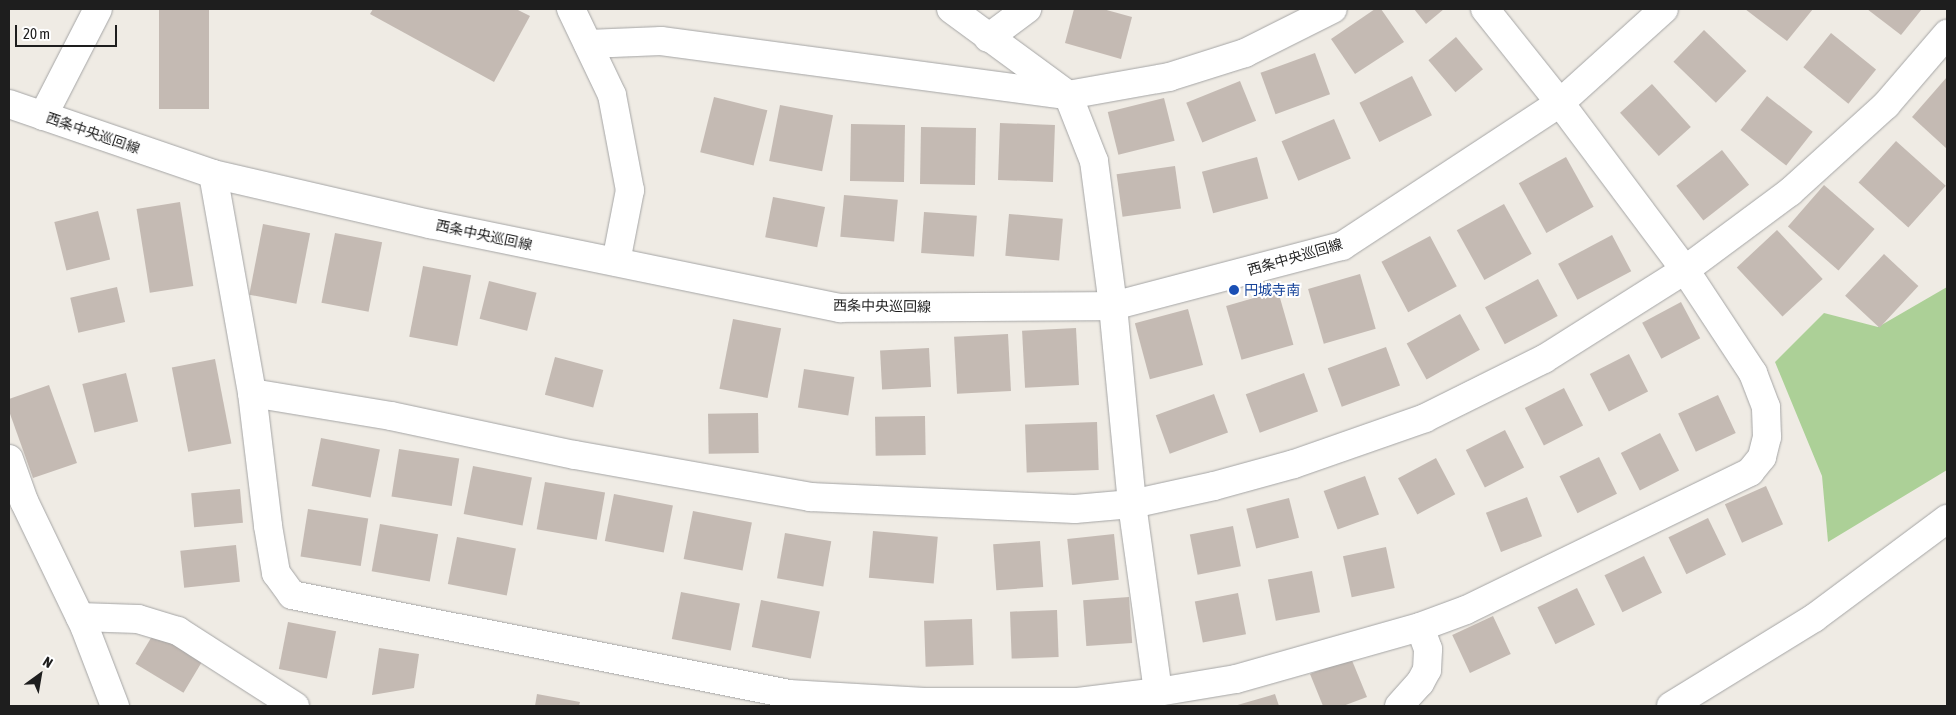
<!DOCTYPE html>
<meta charset="utf-8">
<style>
body{margin:0}
#map{position:relative;width:1956px;height:715px;overflow:hidden;background:#efebe4;font-family:"Asap Condensed","Noto Sans JP",sans-serif}
div>[style]{position:absolute}
.forest>*{inset:0;background:#acd097}
.building>*{inset:0;background:#c4bab3;transform-origin:0 0}
.roads{filter:drop-shadow(0 0 1px #a5a5a5) drop-shadow(0 0 1px #a5a5a5)}
.minor>*{height:28px;margin:-14px;padding:0 14px;transform-origin:14px;border-radius:14px;background:#fff}
.dots>*{width:14px;height:14px;translate:-50% -50%;box-sizing:border-box;border:2px solid #fff;border-radius:50%}
span{translate:-50% -50%;white-space:nowrap;text-align:center;line-height:1.15;-webkit-text-stroke:4px #fff;paint-order:stroke}
.street-label{font-size:14px;color:#1e1e1e}
.transit-label{font-size:14px;color:#164399}
.left{translate:0 -50%;text-align:left}
.frame{position:absolute;inset:0;border:10px solid #1e1e1e;pointer-events:none}
.north{position:absolute;left:15px;top:650px;width:50px;height:50px;-webkit-text-stroke:4px #fff;paint-order:stroke;rotate:32deg;font-size:14px;font-weight:700;line-height:20px;text-align:center;color:#1e1e1e}
.north::after{content:'';display:block;margin:auto;width:18px;height:22px;background:#1e1e1e;clip-path:polygon(50% 0,100% 100%,50% 72%,0 100%)}
.scale{position:absolute;left:15px;top:25px;width:102px;height:22px;box-sizing:border-box;border:2px solid #1e1e1e;border-top:0;padding-left:6px;font-size:15px;line-height:18px;white-space:nowrap;color:#1e1e1e;-webkit-text-stroke:4px #fff;paint-order:stroke}
</style>
<div id="map">
<div class="forest">
<div style="clip-path:polygon(1947px 287px,1947px 470px,1828px 542px,1822px 476px,1775px 362px,1824px 313px,1878px 327px)"></div>
</div>
<div class="building">
<div style="left:159px;top:9px;width:50px;height:100px"></div>
<div style="clip-path:polygon(373px 9px,516px 9px,530px 16px,494px 82px,370px 14px)"></div>
<div style="clip-path:polygon(1074px 9px,1103px 9px,1132px 17px,1121px 59px,1065px 43px)"></div>
<div style="clip-path:polygon(1375px 9px,1381px 9px,1404px 42px,1355px 74px,1331px 39px)"></div>
<div style="clip-path:polygon(1414px 9px,1444px 9px,1426px 24px)"></div>
<div style="clip-path:polygon(1745px 9px,1813px 9px,1787px 41px)"></div>
<div style="clip-path:polygon(1867px 9px,1922px 9px,1901px 35px)"></div>
<div style="left:1704px;top:30px;width:59px;height:44px;rotate:44deg"></div>
<div style="left:1831px;top:33px;width:58px;height:44px;rotate:39deg"></div>
<div style="left:1456px;top:37px;width:42px;height:36px;rotate:50deg"></div>
<div style="left:1315px;top:53px;width:44px;height:58px;rotate:70deg"></div>
<div style="left:1412px;top:76px;width:44px;height:59px;rotate:63deg"></div>
<div style="clip-path:polygon(1947px 77px,1947px 149px,1912px 117px)"></div>
<div style="left:1240px;top:81px;width:43px;height:58px;rotate:68deg"></div>
<div style="left:1652px;top:84px;width:58px;height:43px;rotate:48deg"></div>
<div style="left:1767px;top:96px;width:58px;height:43px;rotate:38deg"></div>
<div style="left:714px;top:97px;width:55px;height:57px;rotate:14deg"></div>
<div style="left:1164px;top:98px;width:44px;height:58px;rotate:76deg"></div>
<div style="left:780px;top:105px;width:54px;height:57px;rotate:11deg"></div>
<div style="left:1334px;top:119px;width:43px;height:57px;rotate:67deg"></div>
<div style="left:1000px;top:123px;width:55px;height:57px;rotate:2deg"></div>
<div style="left:851px;top:124px;width:54px;height:57px;rotate:1deg"></div>
<div style="left:921px;top:127px;width:55px;height:57px;rotate:1deg"></div>
<div style="left:1896px;top:141px;width:67px;height:56px;rotate:42deg"></div>
<div style="left:1722px;top:150px;width:44px;height:58px;rotate:52deg"></div>
<div style="left:1257px;top:157px;width:43px;height:57px;rotate:75deg"></div>
<div style="left:1566px;top:157px;width:57px;height:54px;rotate:61deg"></div>
<div style="left:1175px;top:166px;width:43px;height:59px;rotate:82deg"></div>
<div style="left:1824px;top:185px;width:67px;height:55px;rotate:41deg"></div>
<div style="left:844px;top:195px;width:54px;height:42px;rotate:5deg"></div>
<div style="left:773px;top:197px;width:53px;height:41px;rotate:11deg"></div>
<div style="left:180px;top:202px;width:85px;height:44px;rotate:81deg"></div>
<div style="left:1504px;top:204px;width:57px;height:54px;rotate:61deg"></div>
<div style="left:98px;top:211px;width:50px;height:45px;rotate:76deg"></div>
<div style="left:924px;top:212px;width:53px;height:41px;rotate:4deg"></div>
<div style="left:1009px;top:214px;width:54px;height:42px;rotate:5deg"></div>
<div style="left:263px;top:224px;width:48px;height:72px;rotate:11deg"></div>
<div style="left:1777px;top:230px;width:67px;height:55px;rotate:47deg"></div>
<div style="left:335px;top:233px;width:48px;height:71px;rotate:11deg"></div>
<div style="left:1612px;top:235px;width:41px;height:61px;rotate:62deg"></div>
<div style="left:1430px;top:236px;width:57px;height:55px;rotate:62deg"></div>
<div style="left:1884px;top:254px;width:47px;height:57px;rotate:43deg"></div>
<div style="left:423px;top:266px;width:49px;height:72px;rotate:11deg"></div>
<div style="left:1360px;top:274px;width:57px;height:54px;rotate:74deg"></div>
<div style="left:1538px;top:279px;width:42px;height:60px;rotate:62deg"></div>
<div style="left:489px;top:281px;width:49px;height:39px;rotate:14deg"></div>
<div style="left:117px;top:287px;width:36px;height:48px;rotate:77deg"></div>
<div style="left:1278px;top:291px;width:56px;height:54px;rotate:74deg"></div>
<div style="left:1681px;top:302px;width:41px;height:44px;rotate:62deg"></div>
<div style="left:1188px;top:309px;width:58px;height:55px;rotate:75deg"></div>
<div style="left:1460px;top:314px;width:41px;height:61px;rotate:61deg"></div>
<div style="left:733px;top:319px;width:49px;height:71px;rotate:11deg"></div>
<div style="left:1076px;top:328px;width:57px;height:54px;rotate:87deg"></div>
<div style="left:1008px;top:334px;width:57px;height:54px;rotate:87deg"></div>
<div style="left:1386px;top:347px;width:41px;height:62px;rotate:70deg"></div>
<div style="left:929px;top:348px;width:39px;height:49px;rotate:87deg"></div>
<div style="left:1629px;top:354px;width:42px;height:44px;rotate:63deg"></div>
<div style="left:555px;top:357px;width:50px;height:39px;rotate:15deg"></div>
<div style="left:215px;top:359px;width:86px;height:44px;rotate:79deg"></div>
<div style="left:804px;top:369px;width:51px;height:39px;rotate:9deg"></div>
<div style="left:126px;top:373px;width:50px;height:45px;rotate:76deg"></div>
<div style="left:1304px;top:373px;width:41px;height:62px;rotate:70deg"></div>
<div style="clip-path:polygon(49px 385px,77px 463px,33px 478px,9px 411px,9px 399px)"></div>
<div style="left:1564px;top:388px;width:42px;height:44px;rotate:63deg"></div>
<div style="left:1214px;top:394px;width:41px;height:62px;rotate:70deg"></div>
<div style="left:1718px;top:395px;width:42px;height:44px;rotate:65deg"></div>
<div style="left:758px;top:413px;width:40px;height:50px;rotate:89deg"></div>
<div style="left:925px;top:416px;width:39px;height:50px;rotate:89deg"></div>
<div style="left:1097px;top:422px;width:48px;height:72px;rotate:88deg"></div>
<div style="left:1505px;top:430px;width:42px;height:44px;rotate:63deg"></div>
<div style="left:1660px;top:433px;width:42px;height:44px;rotate:63deg"></div>
<div style="left:321px;top:438px;width:60px;height:49px;rotate:11deg"></div>
<div style="left:399px;top:449px;width:61px;height:48px;rotate:9deg"></div>
<div style="left:1599px;top:457px;width:41px;height:44px;rotate:64deg"></div>
<div style="left:1436px;top:458px;width:41px;height:43px;rotate:62deg"></div>
<div style="left:473px;top:466px;width:60px;height:49px;rotate:11deg"></div>
<div style="left:1365px;top:476px;width:41px;height:44px;rotate:70deg"></div>
<div style="left:545px;top:482px;width:61px;height:48px;rotate:10deg"></div>
<div style="left:1766px;top:486px;width:42px;height:45px;rotate:66deg"></div>
<div style="left:240px;top:489px;width:34px;height:49px;rotate:85deg"></div>
<div style="left:614px;top:494px;width:60px;height:48px;rotate:11deg"></div>
<div style="left:1527px;top:497px;width:42px;height:44px;rotate:69deg"></div>
<div style="left:1289px;top:498px;width:41px;height:44px;rotate:76deg"></div>
<div style="left:308px;top:509px;width:61px;height:48px;rotate:9deg"></div>
<div style="left:693px;top:511px;width:60px;height:49px;rotate:11deg"></div>
<div style="left:1708px;top:518px;width:41px;height:44px;rotate:64deg"></div>
<div style="left:380px;top:524px;width:59px;height:48px;rotate:10deg"></div>
<div style="left:1233px;top:526px;width:41px;height:44px;rotate:79deg"></div>
<div style="left:873px;top:531px;width:65px;height:47px;rotate:5deg"></div>
<div style="left:785px;top:533px;width:47px;height:46px;rotate:10deg"></div>
<div style="left:1114px;top:534px;width:46px;height:47px;rotate:84deg"></div>
<div style="left:457px;top:537px;width:60px;height:48px;rotate:11deg"></div>
<div style="left:1040px;top:541px;width:46px;height:47px;rotate:86deg"></div>
<div style="left:236px;top:545px;width:37px;height:56px;rotate:84deg"></div>
<div style="left:1386px;top:547px;width:42px;height:44px;rotate:78deg"></div>
<div style="left:1644px;top:556px;width:41px;height:44px;rotate:64deg"></div>
<div style="left:1312px;top:571px;width:42px;height:45px;rotate:79deg"></div>
<div style="left:1577px;top:588px;width:41px;height:44px;rotate:64deg"></div>
<div style="left:681px;top:592px;width:60px;height:48px;rotate:11deg"></div>
<div style="left:1238px;top:593px;width:42px;height:44px;rotate:79deg"></div>
<div style="left:1129px;top:597px;width:46px;height:46px;rotate:86deg"></div>
<div style="left:761px;top:600px;width:60px;height:48px;rotate:11deg"></div>
<div style="left:1057px;top:610px;width:47px;height:47px;rotate:88deg"></div>
<div style="left:1493px;top:616px;width:42px;height:45px;rotate:65deg"></div>
<div style="left:972px;top:619px;width:46px;height:48px;rotate:88deg"></div>
<div style="left:288px;top:622px;width:49px;height:48px;rotate:11deg"></div>
<div style="left:154px;top:633px;width:56px;height:36px;rotate:31deg"></div>
<div style="clip-path:polygon(379px 648px,419px 654px,414px 688px,372px 695px)"></div>
<div style="clip-path:polygon(1351px 658px,1367px 697px,1343px 706px,1323px 706px,1310px 674px)"></div>
<div style="clip-path:polygon(537px 694px,580px 702px,579px 706px,535px 706px)"></div>
<div style="clip-path:polygon(1275px 694px,1279px 706px,1234px 706px)"></div>
</div>
<div class="roads">
<div class="minor">
<div style="left:571px;top:9px;width:95px;rotate:64.5deg"></div>
<div style="left:612px;top:95px;width:97px;rotate:79.3deg"></div>
<div style="left:630px;top:190px;width:73px;rotate:101deg"></div>
<div style="left:951px;top:9px;width:145px;rotate:36.3deg"></div>
<div style="left:1068px;top:95px;width:71px;rotate:68.5deg"></div>
<div style="left:1094px;top:161px;width:146px;rotate:82.5deg"></div>
<div style="left:1113px;top:306px;width:199px;rotate:84.5deg"></div>
<div style="left:1132px;top:504px;width:190px;rotate:82.1deg"></div>
<div style="left:988px;top:38px;width:49px;rotate:-36.6deg"></div>
<div style="left:588px;top:44px;width:73px;rotate:-2.4deg"></div>
<div style="left:661px;top:41px;width:411px;rotate:7.6deg"></div>
<div style="left:1068px;top:95px;width:103px;rotate:-10.1deg"></div>
<div style="left:1169px;top:77px;width:80px;rotate:-17.5deg"></div>
<div style="left:1245px;top:53px;width:98px;rotate:-26.6deg"></div>
<div style="left:9px;top:104px;width:216px;rotate:18.9deg"></div>
<div style="left:213px;top:174px;width:223px;rotate:13deg"></div>
<div style="left:430px;top:224px;width:419px;rotate:11.6deg"></div>
<div style="left:840px;top:308px;width:273px;rotate:-0.4deg"></div>
<div style="left:1113px;top:306px;width:237px;rotate:-14.7deg"></div>
<div style="left:1342px;top:246px;width:261px;rotate:-33.3deg"></div>
<div style="left:1560px;top:103px;width:140px;rotate:-42.1deg"></div>
<div style="left:43px;top:116px;width:120px;rotate:-62.8deg"></div>
<div style="left:213px;top:174px;width:222px;rotate:79.9deg"></div>
<div style="left:252px;top:393px;width:134px;rotate:83.1deg"></div>
<div style="left:268px;top:526px;width:48px;rotate:80.3deg"></div>
<div style="left:276px;top:573px;width:27px;rotate:54deg"></div>
<div style="left:292px;top:595px;width:507px;rotate:11.27deg"></div>
<div style="left:789px;top:694px;width:135px;rotate:3.4deg"></div>
<div style="left:924px;top:702px;width:154px"></div>
<div style="left:1078px;top:702px;width:81px;rotate:-7.1deg"></div>
<div style="left:1158px;top:692px;width:79px;rotate:-9.5deg"></div>
<div style="left:1236px;top:679px;width:191px;rotate:-15.8deg"></div>
<div style="left:1420px;top:627px;width:49px;rotate:-20.3deg"></div>
<div style="left:1466px;top:610px;width:316px;rotate:-25.9deg"></div>
<div style="left:1750px;top:472px;width:19px;rotate:-51deg"></div>
<div style="left:1762px;top:457px;width:21px;rotate:-76deg"></div>
<div style="left:1767px;top:437px;width:30px;rotate:-92deg"></div>
<div style="left:1766px;top:407px;width:36px;rotate:-111deg"></div>
<div style="left:1753px;top:373px;width:123px;rotate:-123.4deg"></div>
<div style="left:1685px;top:270px;width:209px;rotate:-126.8deg"></div>
<div style="left:1560px;top:103px;width:120px;rotate:-128.6deg"></div>
<div style="left:252px;top:393px;width:141px;rotate:9.4deg"></div>
<div style="left:391px;top:416px;width:188px;rotate:12deg"></div>
<div style="left:575px;top:455px;width:239px;rotate:10.1deg"></div>
<div style="left:810px;top:497px;width:265px;rotate:2.6deg"></div>
<div style="left:1075px;top:509px;width:57px;rotate:-5deg"></div>
<div style="left:1132px;top:504px;width:84px;rotate:-12.4deg"></div>
<div style="left:1214px;top:486px;width:83px;rotate:-15.4deg"></div>
<div style="left:1294px;top:464px;width:139px;rotate:-19.3deg"></div>
<div style="left:1425px;top:418px;width:133px;rotate:-26.4deg"></div>
<div style="left:1544px;top:359px;width:167px;rotate:-32.3deg"></div>
<div style="left:1685px;top:270px;width:131px;rotate:-36.6deg"></div>
<div style="left:1790px;top:192px;width:130px;rotate:-42.2deg"></div>
<div style="left:1886px;top:105px;width:94px;rotate:-49.3deg"></div>
<div style="left:9px;top:459px;width:45px;rotate:70.3deg"></div>
<div style="left:24px;top:501px;width:141px;rotate:64.3deg"></div>
<div style="left:85px;top:628px;width:84px;rotate:69deg"></div>
<div style="left:80px;top:617px;width:58px;rotate:2deg"></div>
<div style="left:138px;top:619px;width:42px;rotate:16.7deg"></div>
<div style="left:178px;top:631px;width:139px;rotate:32.7deg"></div>
<div style="left:1399px;top:706px;width:31px;rotate:-48deg"></div>
<div style="left:1420px;top:683px;width:15px;rotate:-62deg"></div>
<div style="left:1427px;top:670px;width:21px;rotate:-87deg"></div>
<div style="left:1428px;top:649px;width:23px;rotate:-110deg"></div>
<div style="left:1671px;top:706px;width:168px;rotate:-31.6deg"></div>
<div style="left:1814px;top:618px;width:166px;rotate:-36.7deg"></div>
</div>
</div>
<div class="dots">
<div style="left:1234px;top:290px;background:#1a4fb4"></div>
</div>
<div class="street-label">
<span style="left:93px;top:133px;rotate:19deg">西条中央巡回線</span>
<span style="left:484px;top:235px;rotate:12deg">西条中央巡回線</span>
<span style="left:1295px;top:257px;rotate:-16deg">西条中央巡回線</span>
<span style="left:882px;top:306px;rotate:1deg">西条中央巡回線</span>
</div>
<div class="transit-label">
<span class="left" style="left:1244px;top:290px">円城寺南</span>
</div>
<div class="frame"></div>
<div class="north">N</div>
<div class="scale">20 m</div>
</div>
